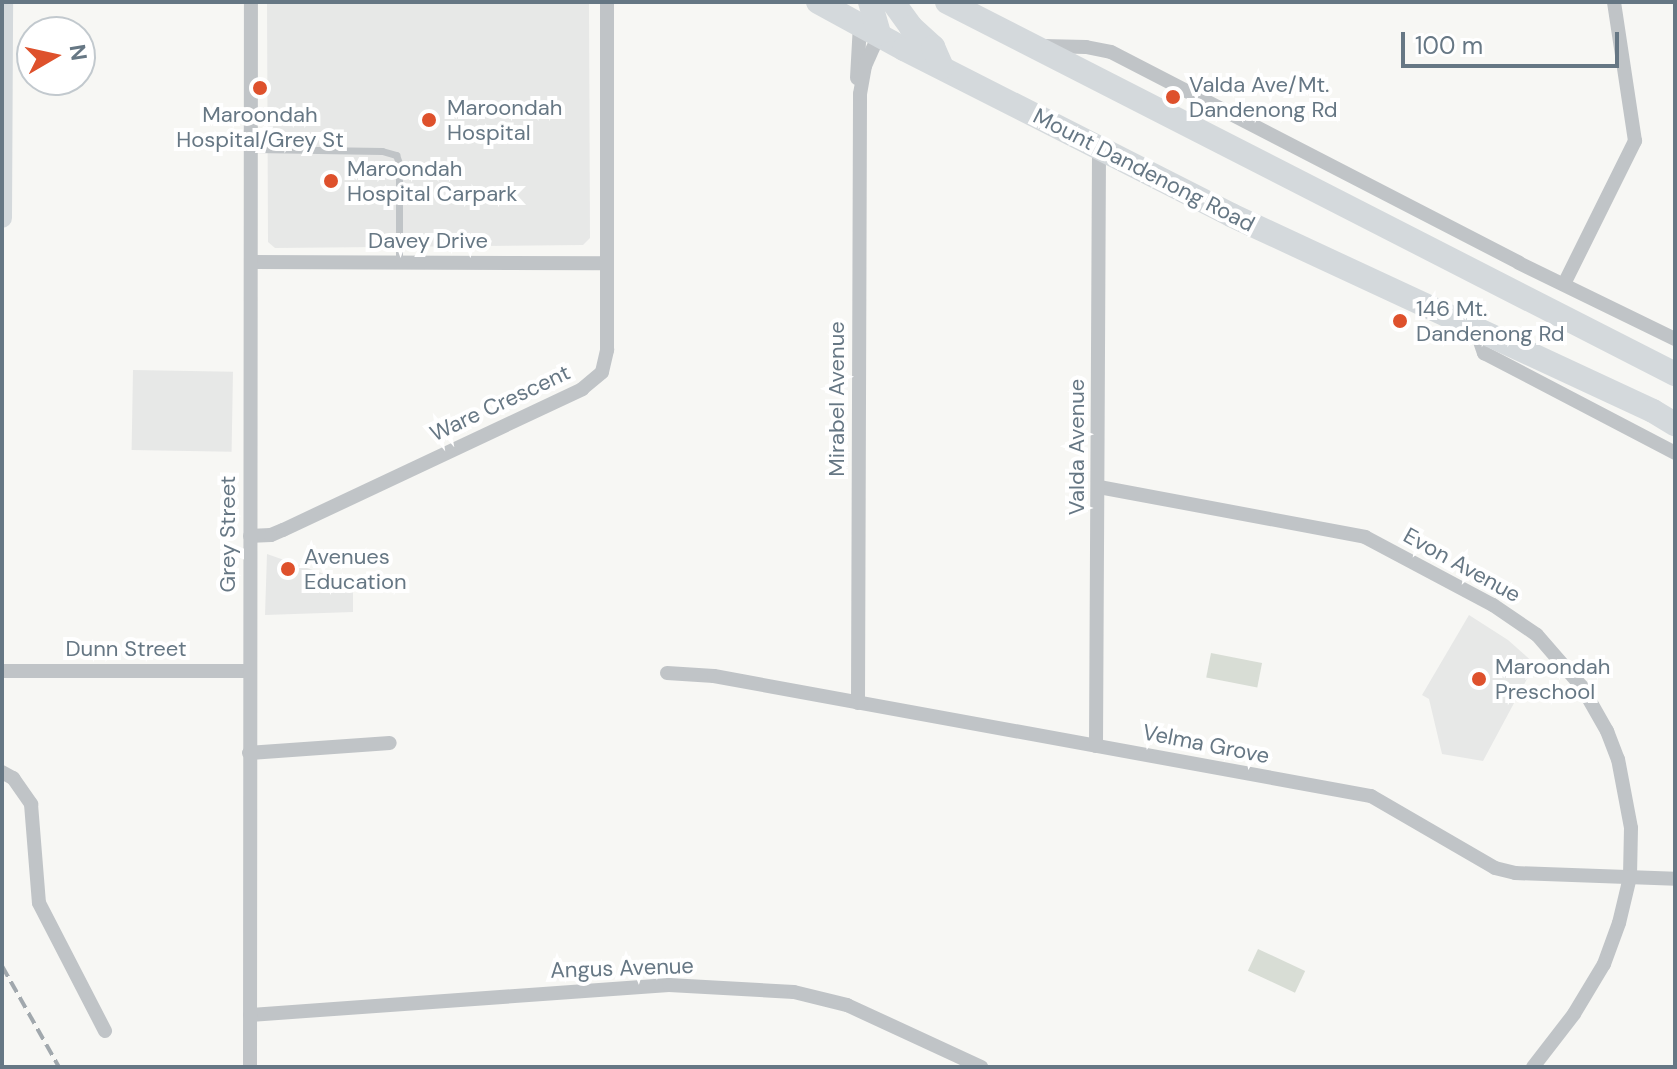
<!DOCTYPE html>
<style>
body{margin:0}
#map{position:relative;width:1677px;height:1069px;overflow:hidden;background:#f7f7f4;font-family:"DM Sans",sans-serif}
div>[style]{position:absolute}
.built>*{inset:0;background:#e7e8e7;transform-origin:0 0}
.green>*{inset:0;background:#d8ddd5;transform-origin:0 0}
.lane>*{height:7px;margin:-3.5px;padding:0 3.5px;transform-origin:3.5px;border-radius:3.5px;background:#c0c4c7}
.street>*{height:14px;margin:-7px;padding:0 7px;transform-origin:7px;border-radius:7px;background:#c0c4c7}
.secondary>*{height:20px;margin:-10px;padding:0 10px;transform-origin:10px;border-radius:10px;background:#d4d9dc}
.primary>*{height:24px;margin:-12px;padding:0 12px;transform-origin:12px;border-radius:12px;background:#d4d9dc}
.rail>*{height:4px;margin-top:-2px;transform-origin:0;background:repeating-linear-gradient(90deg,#a1a8ad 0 12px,transparent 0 18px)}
.dots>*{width:22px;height:22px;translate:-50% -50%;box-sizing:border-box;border:4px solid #fff;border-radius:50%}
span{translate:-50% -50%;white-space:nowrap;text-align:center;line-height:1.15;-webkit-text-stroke:8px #fff;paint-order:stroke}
.poi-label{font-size:22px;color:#667784}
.left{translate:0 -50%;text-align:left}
.street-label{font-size:22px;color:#667784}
.frame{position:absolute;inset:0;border:4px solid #667784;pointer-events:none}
.north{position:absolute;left:16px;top:16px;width:80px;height:80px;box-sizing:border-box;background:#fff;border:2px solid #c2c9ce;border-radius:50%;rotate:81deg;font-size:22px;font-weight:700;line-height:32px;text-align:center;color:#667784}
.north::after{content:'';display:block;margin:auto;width:28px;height:36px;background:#de512c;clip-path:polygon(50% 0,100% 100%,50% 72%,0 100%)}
.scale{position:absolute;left:1401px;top:32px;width:218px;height:36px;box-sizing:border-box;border:4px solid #667784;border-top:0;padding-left:10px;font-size:24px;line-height:28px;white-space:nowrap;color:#667784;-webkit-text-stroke:6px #fff;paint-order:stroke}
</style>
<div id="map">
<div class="built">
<div style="clip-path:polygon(267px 2px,589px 2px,590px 238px,583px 245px,275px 248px,268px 242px)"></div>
<div style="left:133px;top:370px;width:100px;height:80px;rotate:1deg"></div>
<div style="clip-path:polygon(267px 554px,353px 584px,353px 612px,265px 615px)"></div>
<div style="clip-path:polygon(1469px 615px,1508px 640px,1535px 664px,1483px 761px,1442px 754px,1429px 699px,1422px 695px)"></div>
</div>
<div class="green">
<div style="left:1211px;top:653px;width:52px;height:25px;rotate:11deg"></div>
<div style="left:1258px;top:949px;width:52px;height:24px;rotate:25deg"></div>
</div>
<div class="lane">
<div style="left:250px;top:149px;width:132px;rotate:0.9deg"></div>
<div style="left:382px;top:151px;width:15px;rotate:16deg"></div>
<div style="left:396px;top:155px;width:9px;rotate:69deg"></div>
<div style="left:399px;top:163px;width:100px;rotate:90deg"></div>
</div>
<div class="street">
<div style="left:1043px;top:46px;width:43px;rotate:1.3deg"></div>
<div style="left:1086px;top:47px;width:25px;rotate:11deg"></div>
<div style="left:1111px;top:52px;width:459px;rotate:27.3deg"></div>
<div style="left:1519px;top:263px;width:174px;rotate:26deg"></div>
<div style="left:857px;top:78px;width:54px;rotate:-86.8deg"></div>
<div style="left:251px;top:262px;width:355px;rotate:0.2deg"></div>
<div style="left:1564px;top:284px;width:160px;rotate:-63.6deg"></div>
<div style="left:1635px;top:141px;width:141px;rotate:-98.6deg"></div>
<div style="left:1475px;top:327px;width:28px;rotate:71deg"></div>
<div style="left:1484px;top:353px;width:216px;rotate:27.6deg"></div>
<div style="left:1099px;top:487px;width:271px;rotate:10.6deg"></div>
<div style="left:1365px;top:537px;width:145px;rotate:28deg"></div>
<div style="left:1493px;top:605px;width:53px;rotate:34.3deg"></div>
<div style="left:1537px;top:635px;width:69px;rotate:49.1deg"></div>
<div style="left:1582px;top:687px;width:51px;rotate:60.4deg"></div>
<div style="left:1607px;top:731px;width:30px;rotate:69deg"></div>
<div style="left:1618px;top:759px;width:70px;rotate:79.3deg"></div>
<div style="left:1631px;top:828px;width:49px;rotate:91.2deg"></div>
<div style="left:1630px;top:877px;width:47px;rotate:103.4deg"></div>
<div style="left:1619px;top:923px;width:44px;rotate:110.1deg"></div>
<div style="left:1604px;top:964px;width:58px;rotate:121deg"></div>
<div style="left:1574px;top:1014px;width:67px;rotate:127.7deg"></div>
<div style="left:250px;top:536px;width:21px;rotate:-3deg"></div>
<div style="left:271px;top:535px;width:13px;rotate:-23deg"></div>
<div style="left:283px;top:530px;width:331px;rotate:-25.2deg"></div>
<div style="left:582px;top:389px;width:26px;rotate:-40deg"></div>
<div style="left:602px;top:372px;width:23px;rotate:-77deg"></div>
<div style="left:607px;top:350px;width:348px;rotate:-90deg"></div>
<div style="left:2px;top:671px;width:247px"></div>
<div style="left:667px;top:673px;width:47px;rotate:3.7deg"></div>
<div style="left:714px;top:676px;width:668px;rotate:10.35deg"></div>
<div style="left:1371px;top:796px;width:143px;rotate:30.1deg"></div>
<div style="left:1495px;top:868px;width:21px;rotate:14deg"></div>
<div style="left:1515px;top:873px;width:160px;rotate:2.1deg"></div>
<div style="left:858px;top:703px;width:609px;rotate:-89.81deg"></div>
<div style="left:860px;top:94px;width:28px;rotate:-80deg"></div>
<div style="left:865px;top:66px;width:35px;rotate:-66deg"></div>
<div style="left:1096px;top:746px;width:599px;rotate:-89.71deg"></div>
<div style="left:249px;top:753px;width:141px;rotate:-4.1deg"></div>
<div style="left:2px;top:772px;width:13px;rotate:29deg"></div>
<div style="left:13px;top:778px;width:32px;rotate:55deg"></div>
<div style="left:31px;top:804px;width:99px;rotate:85.4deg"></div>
<div style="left:39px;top:903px;width:144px;rotate:62.7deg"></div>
<div style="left:250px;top:1015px;width:420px;rotate:-4.1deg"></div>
<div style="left:669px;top:985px;width:125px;rotate:3.2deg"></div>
<div style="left:794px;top:992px;width:55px;rotate:13.8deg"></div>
<div style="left:847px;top:1005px;width:148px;rotate:24.8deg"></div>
<div style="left:250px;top:1067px;width:1065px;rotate:-89.95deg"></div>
</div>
<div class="secondary">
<div style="left:2px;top:218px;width:216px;rotate:-89.7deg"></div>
</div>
<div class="primary">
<div style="left:818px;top:2px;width:98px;rotate:28.7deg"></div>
<div style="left:904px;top:49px;width:367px;rotate:26.9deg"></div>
<div style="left:1231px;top:215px;width:465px;rotate:24.9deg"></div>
<div style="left:1653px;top:411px;width:26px;rotate:31deg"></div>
<div style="left:870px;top:2px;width:33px;rotate:74deg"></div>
<div style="left:893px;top:2px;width:31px;rotate:54deg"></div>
<div style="left:911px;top:27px;width:30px;rotate:42deg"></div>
<div style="left:933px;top:47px;width:22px;rotate:66deg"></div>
<div style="left:947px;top:2px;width:818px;rotate:27.07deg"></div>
</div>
<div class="rail">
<div style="left:2px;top:966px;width:116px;rotate:60.6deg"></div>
</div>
<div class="dots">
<div style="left:260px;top:88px;background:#de512c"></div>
<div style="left:1173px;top:97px;background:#de512c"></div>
<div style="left:429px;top:120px;background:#de512c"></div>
<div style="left:331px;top:181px;background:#de512c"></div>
<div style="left:1400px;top:321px;background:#de512c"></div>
<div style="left:288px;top:569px;background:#de512c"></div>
<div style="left:1479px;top:679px;background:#de512c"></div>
</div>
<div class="poi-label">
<span class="left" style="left:1189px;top:97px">Valda Ave/Mt.<br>Dandenong Rd</span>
<span class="left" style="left:447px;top:120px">Maroondah<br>Hospital</span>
<span style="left:260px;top:127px">Maroondah<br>Hospital/Grey St</span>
<span class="left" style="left:347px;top:181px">Maroondah<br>Hospital Carpark</span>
<span class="left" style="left:1416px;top:321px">146 Mt.<br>Dandenong Rd</span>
<span class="left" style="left:304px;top:569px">Avenues<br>Education</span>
<span class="left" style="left:1495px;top:679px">Maroondah<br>Preschool</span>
</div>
<div class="street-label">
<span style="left:1144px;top:170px;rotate:27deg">Mount Dandenong Road</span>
<span style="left:428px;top:241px">Davey Drive</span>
<span style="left:837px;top:399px;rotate:-90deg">Mirabel Avenue</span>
<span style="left:500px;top:403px;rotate:-25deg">Ware Crescent</span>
<span style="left:1077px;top:447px;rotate:-90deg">Valda Avenue</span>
<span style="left:228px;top:534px;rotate:-90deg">Grey Street</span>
<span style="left:1462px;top:565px;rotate:29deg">Evon Avenue</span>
<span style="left:126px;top:649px">Dunn Street</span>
<span style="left:1206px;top:744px;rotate:11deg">Velma Grove</span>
<span style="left:622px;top:968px;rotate:-2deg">Angus Avenue</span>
</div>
<div class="frame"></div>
<div class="north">N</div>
<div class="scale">100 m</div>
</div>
